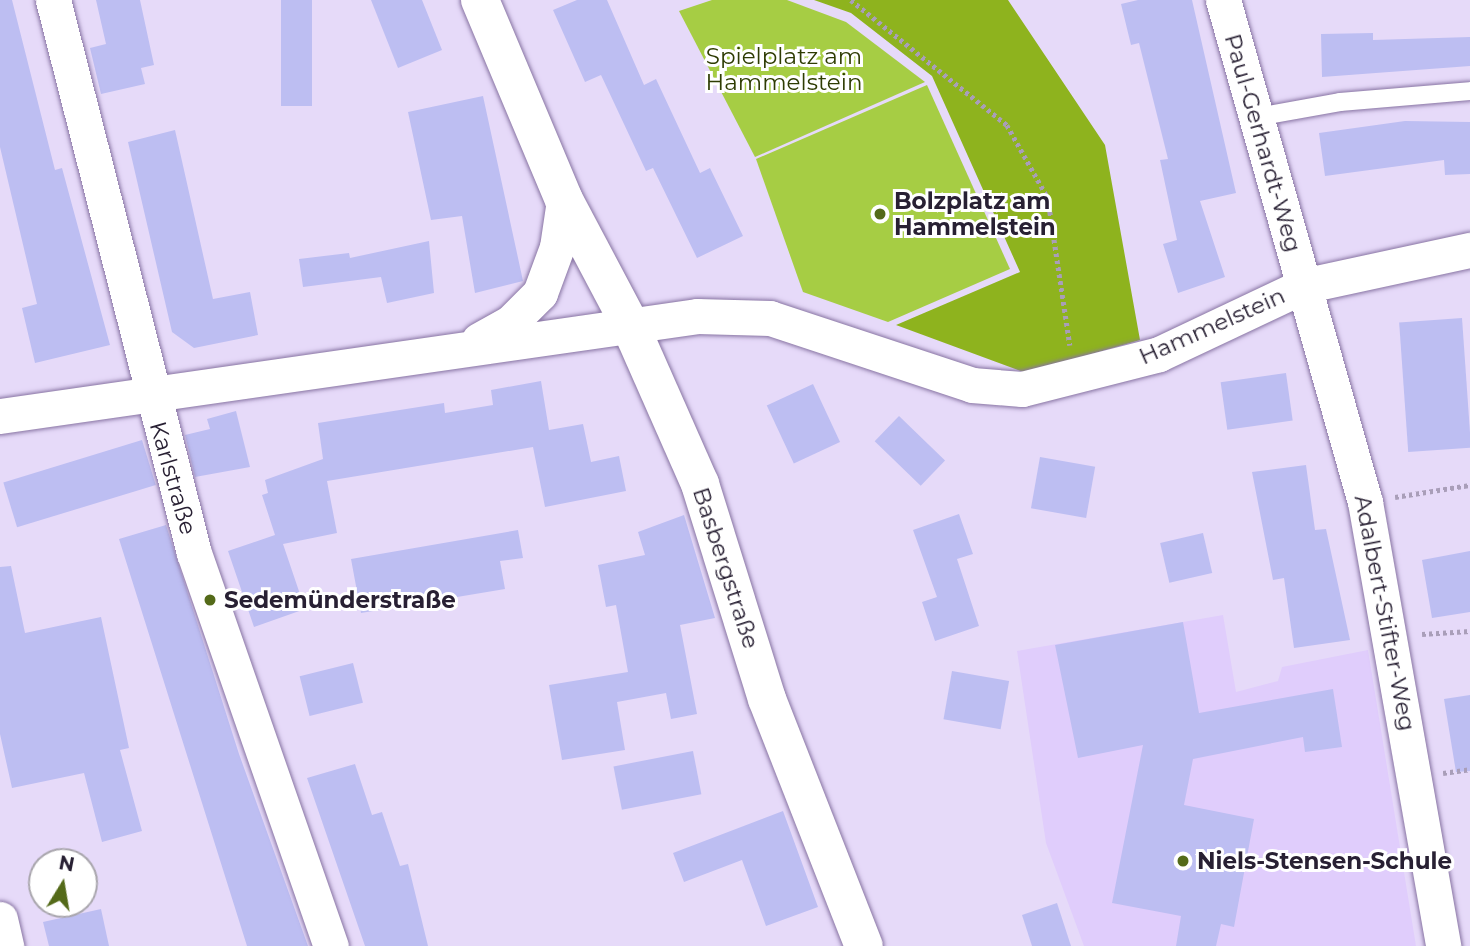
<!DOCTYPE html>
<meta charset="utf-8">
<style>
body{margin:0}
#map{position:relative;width:1470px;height:946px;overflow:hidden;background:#e6daf9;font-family:Montserrat,sans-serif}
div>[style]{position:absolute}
.built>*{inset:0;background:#e0cdfc}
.green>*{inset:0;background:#a6cd44}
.forest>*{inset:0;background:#8eb31e}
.building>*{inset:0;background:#bdbef2;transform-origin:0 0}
.path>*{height:4.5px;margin-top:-2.25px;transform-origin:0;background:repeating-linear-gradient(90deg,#a99eb9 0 3.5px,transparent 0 7px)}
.roads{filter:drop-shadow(0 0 2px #8874a3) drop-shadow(0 0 2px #8874a3)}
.service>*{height:18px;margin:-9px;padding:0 9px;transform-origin:9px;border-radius:9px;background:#fff}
.minor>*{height:35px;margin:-17.5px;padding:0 17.5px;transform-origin:17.5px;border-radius:17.5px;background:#fff}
.secondary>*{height:38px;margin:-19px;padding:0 19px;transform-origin:19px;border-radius:19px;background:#fff}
.dots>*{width:19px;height:19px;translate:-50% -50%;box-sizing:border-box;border:4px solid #fff;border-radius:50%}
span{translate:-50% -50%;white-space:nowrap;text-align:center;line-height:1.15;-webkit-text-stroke:6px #fff;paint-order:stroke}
.park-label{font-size:23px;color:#2e3c03}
.street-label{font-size:23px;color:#282033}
.poi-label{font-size:23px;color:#282033;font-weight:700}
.left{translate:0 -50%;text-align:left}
.north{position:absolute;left:28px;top:848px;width:70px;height:70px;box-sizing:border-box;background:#fff;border:2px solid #a9a6ad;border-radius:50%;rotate:11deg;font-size:19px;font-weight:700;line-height:28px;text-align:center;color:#282033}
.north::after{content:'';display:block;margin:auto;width:24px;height:32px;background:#546a19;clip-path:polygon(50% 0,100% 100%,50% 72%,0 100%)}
</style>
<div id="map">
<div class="built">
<div style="clip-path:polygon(1223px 615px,1236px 692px,1278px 681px,1282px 667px,1368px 650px,1416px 946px,1084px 946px,1046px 843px,1017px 651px)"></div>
</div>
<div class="green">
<div style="clip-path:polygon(712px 0,787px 0,846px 22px,925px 82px,755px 157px,679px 11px)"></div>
<div style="clip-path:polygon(927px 85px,1010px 269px,888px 322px,803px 292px,756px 159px)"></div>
</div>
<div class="forest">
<div style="clip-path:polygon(814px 0,1008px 0,1105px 145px,1140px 340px,1026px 373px,896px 325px,1020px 272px,932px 76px,851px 13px)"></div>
</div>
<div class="building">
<div style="clip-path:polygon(0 0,12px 0,55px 170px,62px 168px,110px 345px,35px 363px,22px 308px,37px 304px,0 147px)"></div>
<div style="clip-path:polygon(96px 0,140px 0,154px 65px,141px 68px,145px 84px,101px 94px,90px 48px,106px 44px)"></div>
<div style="left:281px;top:0;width:31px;height:106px"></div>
<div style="clip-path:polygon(371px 0,422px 0,442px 50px,398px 68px)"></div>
<div style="clip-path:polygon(577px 0,607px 0,644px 85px,656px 79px,700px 173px,710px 168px,743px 236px,697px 258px,653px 168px,646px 171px,601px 75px,585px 82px,553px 10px)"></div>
<div style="clip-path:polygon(1138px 0,1192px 0,1236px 193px,1200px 201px,1225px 277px,1178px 293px,1163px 244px,1177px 240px,1160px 160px,1168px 159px,1139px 43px,1131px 45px,1121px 4px)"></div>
<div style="clip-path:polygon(1373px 33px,1373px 40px,1470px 37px,1470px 66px,1322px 77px,1321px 34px)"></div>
<div style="clip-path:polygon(483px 96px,523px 281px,475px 293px,462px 216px,431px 220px,408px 112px)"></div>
<div style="clip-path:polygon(1405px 121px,1470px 122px,1470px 174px,1445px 175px,1444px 160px,1325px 176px,1319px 133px)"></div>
<div style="clip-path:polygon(175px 130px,213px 299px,250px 292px,258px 335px,194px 348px,172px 332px,128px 142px)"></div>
<div style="clip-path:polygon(429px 241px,434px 293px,387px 303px,381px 277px,303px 287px,299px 259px,349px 253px,350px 258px)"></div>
<div style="left:1462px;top:318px;width:130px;height:63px;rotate:86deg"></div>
<div style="left:1286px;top:373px;width:48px;height:66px;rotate:82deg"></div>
<div style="clip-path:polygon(541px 381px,549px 430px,583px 424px,591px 462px,619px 456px,626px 491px,545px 507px,533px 447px,327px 481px,337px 533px,283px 544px,305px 609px,254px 627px,228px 551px,275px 535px,262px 495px,268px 493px,265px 480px,323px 459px,318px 423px,444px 403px,445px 413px,493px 405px,491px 390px)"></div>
<div style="left:813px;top:384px;width:64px;height:51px;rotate:65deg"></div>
<div style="clip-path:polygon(236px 411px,250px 467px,195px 477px,185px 435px,210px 429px,207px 419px)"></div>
<div style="left:899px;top:416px;width:64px;height:35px;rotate:44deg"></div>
<div style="left:142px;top:440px;width:47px;height:145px;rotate:73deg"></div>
<div style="left:1040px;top:457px;width:56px;height:52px;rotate:10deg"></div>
<div style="clip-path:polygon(1306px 465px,1315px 530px,1326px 529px,1350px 640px,1294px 648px,1284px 578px,1273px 580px,1252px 472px)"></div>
<div style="clip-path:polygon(959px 514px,973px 554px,957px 559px,979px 626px,935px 641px,922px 602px,937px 597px,913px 530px)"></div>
<div style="clip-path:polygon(684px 515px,715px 618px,680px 625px,697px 714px,671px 719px,666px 693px,617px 702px,625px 750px,562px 760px,549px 685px,628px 672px,616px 605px,606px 607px,598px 565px,645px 555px,638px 532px)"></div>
<div style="clip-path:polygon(166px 525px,239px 754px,308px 946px,247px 946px,119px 539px)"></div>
<div style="clip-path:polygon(518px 530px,523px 558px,500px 561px,505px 589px,361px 613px,351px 559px)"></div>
<div style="left:1203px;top:533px;width:41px;height:44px;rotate:77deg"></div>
<div style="clip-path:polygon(1470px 551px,1470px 612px,1432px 618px,1422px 560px)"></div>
<div style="clip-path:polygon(11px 566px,25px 633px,101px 617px,129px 748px,120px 750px,142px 831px,102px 842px,84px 773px,12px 788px,0 734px,0 567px)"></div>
<div style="clip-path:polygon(1183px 622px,1199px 713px,1333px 689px,1342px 747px,1305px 752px,1303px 737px,1193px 759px,1184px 805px,1254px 819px,1234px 927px,1221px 924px,1216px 946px,1176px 946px,1181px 916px,1112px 903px,1143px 745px,1078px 758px,1055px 645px)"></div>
<div style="left:353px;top:663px;width:41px;height:55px;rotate:76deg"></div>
<div style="left:952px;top:671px;width:58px;height:49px;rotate:10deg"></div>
<div style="clip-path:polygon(1470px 695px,1470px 771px,1456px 772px,1444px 699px)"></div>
<div style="left:693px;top:751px;width:44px;height:81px;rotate:79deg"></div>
<div style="clip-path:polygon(355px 764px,372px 815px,382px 812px,400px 866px,408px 864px,428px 946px,365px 946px,307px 778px)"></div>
<div style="clip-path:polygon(783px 811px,818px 907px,766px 926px,742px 860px,684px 882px,673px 853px)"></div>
<div style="clip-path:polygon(1057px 903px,1071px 946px,1032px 946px,1022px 915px)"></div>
<div style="clip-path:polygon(101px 909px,109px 946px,49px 946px,43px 922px)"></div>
</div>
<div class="path">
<div style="left:851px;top:0;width:200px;rotate:38.7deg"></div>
<div style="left:1007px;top:125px;width:84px;rotate:60.7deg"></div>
<div style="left:1048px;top:198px;width:149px;rotate:81.5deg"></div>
<div style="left:1395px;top:497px;width:76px;rotate:-9.1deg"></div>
<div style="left:1422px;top:634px;width:48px;rotate:-3.6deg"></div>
<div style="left:1443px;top:773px;width:27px;rotate:-8deg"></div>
</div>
<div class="roads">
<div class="service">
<div style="left:1257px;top:117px;width:84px;rotate:-10.2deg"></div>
<div style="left:1340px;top:102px;width:130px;rotate:-4.8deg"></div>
</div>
<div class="minor">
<div style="left:53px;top:0;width:571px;rotate:75.7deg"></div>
<div style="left:194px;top:553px;width:416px;rotate:70.8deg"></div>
<div style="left:1223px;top:0;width:522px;rotate:74.21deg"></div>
<div style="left:1365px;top:502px;width:451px;rotate:80deg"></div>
<div style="left:479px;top:340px;width:37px;rotate:-29deg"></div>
<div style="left:511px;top:322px;width:41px;rotate:-45deg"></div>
<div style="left:540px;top:293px;width:49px;rotate:-69.7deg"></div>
<div style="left:557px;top:247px;width:48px;rotate:-81.5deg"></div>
<div style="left:0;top:416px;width:704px;rotate:-8.16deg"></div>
<div style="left:697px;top:316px;width:73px;rotate:1.6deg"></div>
<div style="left:770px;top:318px;width:213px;rotate:18.3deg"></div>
<div style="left:972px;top:385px;width:50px;rotate:4.6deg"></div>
<div style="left:1022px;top:389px;width:141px;rotate:-14.3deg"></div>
<div style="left:1159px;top:354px;width:159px;rotate:-25.3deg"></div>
<div style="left:1303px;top:286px;width:171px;rotate:-12.2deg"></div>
<div style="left:0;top:919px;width:28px;rotate:77deg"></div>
</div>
<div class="secondary">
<div style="left:480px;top:0;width:217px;rotate:67.2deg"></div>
<div style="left:564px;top:200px;width:139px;rotate:62.1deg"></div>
<div style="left:629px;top:323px;width:176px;rotate:66.2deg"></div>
<div style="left:700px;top:484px;width:225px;rotate:72.7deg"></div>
<div style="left:767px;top:699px;width:265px;rotate:68.6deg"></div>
</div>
</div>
<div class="dots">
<div style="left:880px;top:214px;background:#546a19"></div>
<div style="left:210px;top:600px;background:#546a19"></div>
<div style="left:1183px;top:861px;background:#546a19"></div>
</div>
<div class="park-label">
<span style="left:784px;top:69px">Spielplatz am<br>Hammelstein</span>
</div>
<div class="street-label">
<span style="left:1263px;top:143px;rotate:74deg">Paul-Gerhardt-Weg</span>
<span style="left:1212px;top:326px;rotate:-24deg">Hammelstein</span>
<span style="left:173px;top:478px;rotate:74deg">Karlstraße</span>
<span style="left:726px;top:568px;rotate:72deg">Basbergstraße</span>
<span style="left:1385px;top:613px;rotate:79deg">Adalbert-Stifter-Weg</span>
</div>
<div class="poi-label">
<span class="left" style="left:894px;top:214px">Bolzplatz am<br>Hammelstein</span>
<span class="left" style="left:224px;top:600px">Sedemünderstraße</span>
<span class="left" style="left:1197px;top:861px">Niels-Stensen-Schule</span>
</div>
<div class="north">N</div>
</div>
